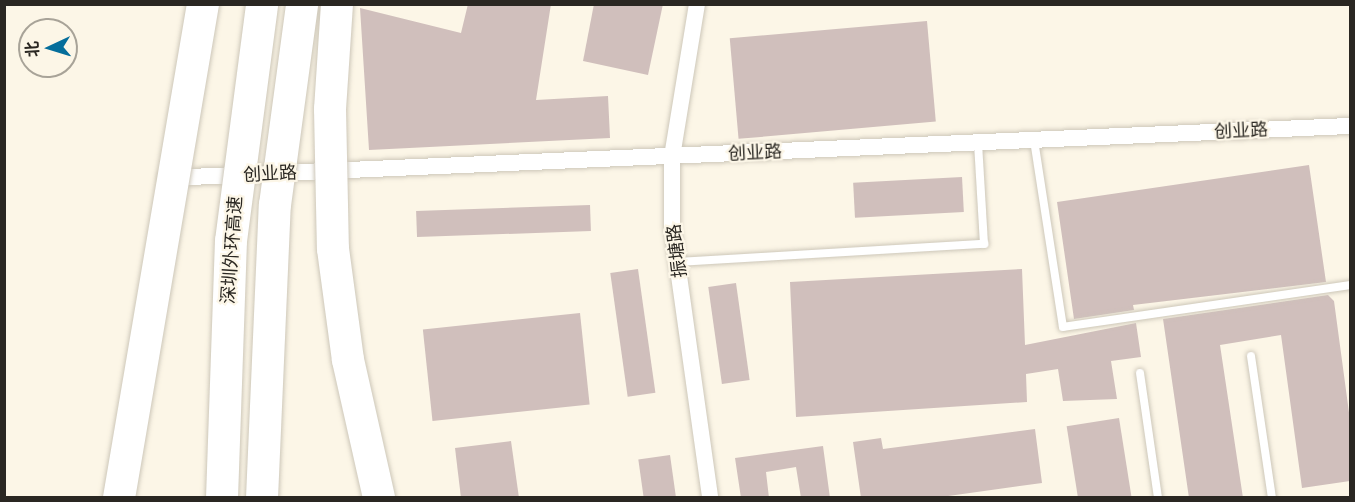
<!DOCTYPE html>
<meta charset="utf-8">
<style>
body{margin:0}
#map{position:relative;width:1355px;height:502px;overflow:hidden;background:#fcf6e7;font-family:"Noto Sans","Noto Sans SC",sans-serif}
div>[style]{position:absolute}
.building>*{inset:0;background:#d0bfbc;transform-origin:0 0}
.roads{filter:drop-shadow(0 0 2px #cdc7b9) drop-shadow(0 0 2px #cdc7b9)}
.lane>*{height:8px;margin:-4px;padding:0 4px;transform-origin:4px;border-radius:4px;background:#fff}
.street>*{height:16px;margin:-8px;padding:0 8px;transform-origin:8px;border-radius:8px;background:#fff}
.bridges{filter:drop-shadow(0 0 2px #cdc7b9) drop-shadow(0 0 2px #cdc7b9)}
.highway-bridge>*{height:32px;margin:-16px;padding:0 16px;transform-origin:16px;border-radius:16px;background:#fff}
span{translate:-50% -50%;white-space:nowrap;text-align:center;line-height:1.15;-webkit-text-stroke:4.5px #fcf6e7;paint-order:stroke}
.street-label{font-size:18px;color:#2a2722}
.frame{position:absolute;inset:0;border:6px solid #2a2722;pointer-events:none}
.north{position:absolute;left:18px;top:18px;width:60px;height:60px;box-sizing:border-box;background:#fcf6e7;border:2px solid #a8a398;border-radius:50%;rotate:266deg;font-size:16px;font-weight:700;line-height:24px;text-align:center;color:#2a2722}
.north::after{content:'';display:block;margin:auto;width:21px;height:27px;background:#056e9b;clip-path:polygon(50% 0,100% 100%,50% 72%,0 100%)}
</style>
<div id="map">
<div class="building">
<div style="clip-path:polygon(468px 4px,551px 4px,536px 100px,608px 96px,610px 138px,369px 150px,360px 8px,461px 33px)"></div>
<div style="clip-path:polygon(594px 4px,663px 4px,648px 75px,583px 61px)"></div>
<div style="left:927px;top:21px;width:101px;height:198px;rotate:85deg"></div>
<div style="clip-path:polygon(1309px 165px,1326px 282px,1133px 305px,1134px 310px,1074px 319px,1057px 202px)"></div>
<div style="left:962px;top:177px;width:35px;height:109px;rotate:87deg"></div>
<div style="left:590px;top:205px;width:26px;height:174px;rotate:88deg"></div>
<div style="left:638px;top:269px;width:125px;height:28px;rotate:82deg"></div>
<div style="clip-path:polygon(1022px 269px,1025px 345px,1136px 323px,1141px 357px,1111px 361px,1117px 399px,1063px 401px,1058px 369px,1026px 374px,1027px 402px,796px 417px,790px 282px)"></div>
<div style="left:736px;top:283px;width:98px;height:28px;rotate:82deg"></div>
<div style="clip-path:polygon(1328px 295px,1334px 301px,1350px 420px,1350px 481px,1302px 488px,1281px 335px,1220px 345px,1243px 498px,1189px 498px,1163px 319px)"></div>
<div style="left:580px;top:313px;width:92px;height:158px;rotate:84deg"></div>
<div style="left:1119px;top:418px;width:81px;height:53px;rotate:81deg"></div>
<div style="clip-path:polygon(1035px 429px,1042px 483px,934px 498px,861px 498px,853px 442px,881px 438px,883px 449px)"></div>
<div style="clip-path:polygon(511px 441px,519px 498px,461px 498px,455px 448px)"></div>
<div style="clip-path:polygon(823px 446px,830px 498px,801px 498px,796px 467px,766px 472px,769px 498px,741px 498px,735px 458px)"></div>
<div style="left:670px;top:455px;width:43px;height:32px;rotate:82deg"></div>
</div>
<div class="roads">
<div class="lane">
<div style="left:1034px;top:140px;width:189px;rotate:81.2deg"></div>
<div style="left:1063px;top:327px;width:290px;rotate:-8.3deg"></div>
<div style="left:677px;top:262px;width:308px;rotate:-3.4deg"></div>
<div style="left:984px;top:244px;width:102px;rotate:-93.4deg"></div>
<div style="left:1251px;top:356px;width:144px;rotate:81.6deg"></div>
<div style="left:1140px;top:373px;width:126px;rotate:81.8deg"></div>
</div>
<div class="street">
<div style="left:697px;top:4px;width:154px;rotate:99.3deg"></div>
<div style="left:672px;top:156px;width:70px;rotate:90deg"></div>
<div style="left:672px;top:226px;width:275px;rotate:82deg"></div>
<div style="left:167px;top:178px;width:1184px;rotate:-2.52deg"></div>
</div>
</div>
<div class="bridges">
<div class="highway-bridge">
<div style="left:337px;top:4px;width:105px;rotate:93.8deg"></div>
<div style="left:330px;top:109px;width:140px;rotate:88.8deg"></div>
<div style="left:333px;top:249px;width:112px;rotate:82.3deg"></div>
<div style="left:348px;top:360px;width:141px;rotate:77.3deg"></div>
<div style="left:119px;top:498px;width:501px;rotate:-80.35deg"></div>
<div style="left:222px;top:498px;width:257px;rotate:-88deg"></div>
<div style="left:231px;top:241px;width:239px;rotate:-82.5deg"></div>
<div style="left:262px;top:498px;width:293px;rotate:-87.5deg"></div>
<div style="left:275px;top:205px;width:203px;rotate:-82.3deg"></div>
</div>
</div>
<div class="street-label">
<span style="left:1241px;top:130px;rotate:-3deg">创业路</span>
<span style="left:755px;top:152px;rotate:-3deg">创业路</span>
<span style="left:270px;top:173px;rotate:-3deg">创业路</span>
<span style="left:231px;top:250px;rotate:-86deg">深圳外环高速</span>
<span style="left:676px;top:251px;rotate:-97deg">振塘路</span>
</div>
<div class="frame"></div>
<div class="north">北</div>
</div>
